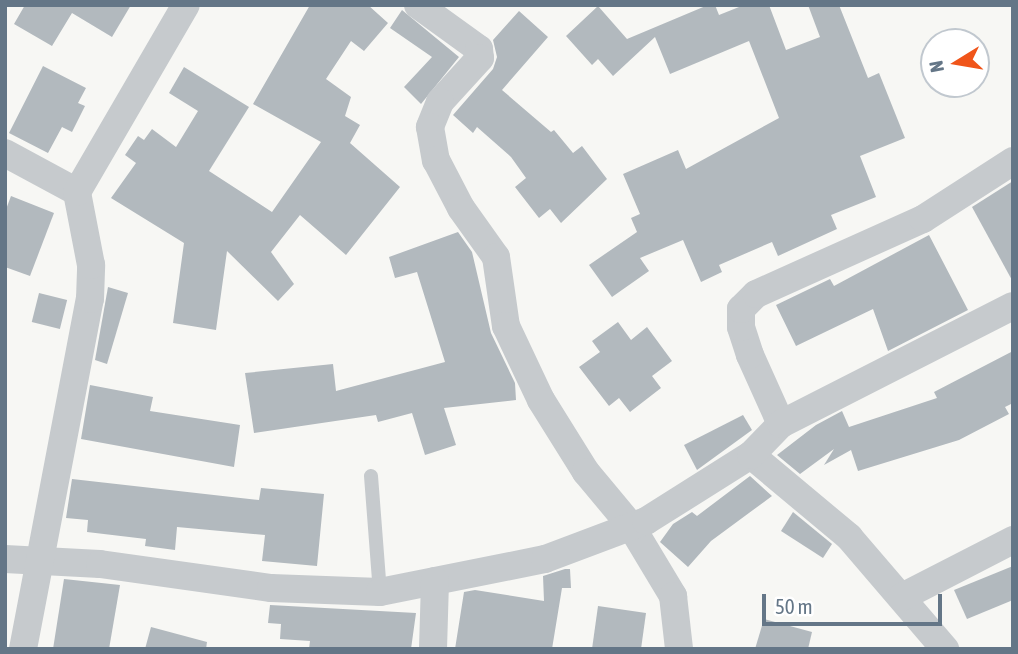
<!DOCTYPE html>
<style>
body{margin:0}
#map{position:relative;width:1018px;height:654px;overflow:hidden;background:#f7f7f4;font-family:"Asap Condensed",sans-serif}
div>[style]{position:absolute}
.building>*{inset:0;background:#b2b9be;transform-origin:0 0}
.service>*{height:14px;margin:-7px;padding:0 7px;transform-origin:7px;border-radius:7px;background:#c6cacd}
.minor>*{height:28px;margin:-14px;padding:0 14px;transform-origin:14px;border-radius:14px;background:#c6cacd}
span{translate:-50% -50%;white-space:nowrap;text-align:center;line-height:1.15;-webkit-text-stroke:7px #fff;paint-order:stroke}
.frame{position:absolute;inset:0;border:7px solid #647687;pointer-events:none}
.north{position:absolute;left:920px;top:28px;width:70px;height:70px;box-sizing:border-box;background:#fff;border:2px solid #c1c8cf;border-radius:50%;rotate:259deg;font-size:19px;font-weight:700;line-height:28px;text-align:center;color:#647687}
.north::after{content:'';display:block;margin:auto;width:24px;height:32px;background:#f0551a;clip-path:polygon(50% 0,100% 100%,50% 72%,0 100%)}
.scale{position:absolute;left:762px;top:594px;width:180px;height:32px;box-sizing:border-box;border:4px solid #647687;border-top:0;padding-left:9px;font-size:21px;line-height:24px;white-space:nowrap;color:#647687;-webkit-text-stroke:5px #fff;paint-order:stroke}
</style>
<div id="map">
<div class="building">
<div style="clip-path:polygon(25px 5px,131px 5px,112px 37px,72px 13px,52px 46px,14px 24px)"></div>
<div style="clip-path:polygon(310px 5px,368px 5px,388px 23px,364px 51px,351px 41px,326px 79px,351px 97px,345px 116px,360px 125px,350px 143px,400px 187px,346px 255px,300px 215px,271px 252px,294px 284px,278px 301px,227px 251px,216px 330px,173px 323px,184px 243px,111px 198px,136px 163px,125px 155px,138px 136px,144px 140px,152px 129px,176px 147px,198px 111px,169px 93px,184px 67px,249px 107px,209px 171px,272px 212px,321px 142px,253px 104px)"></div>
<div style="clip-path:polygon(708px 5px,715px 5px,719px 15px,744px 5px,769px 5px,786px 50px,820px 37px,808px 5px,839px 5px,868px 78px,879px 73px,905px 138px,860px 156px,876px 197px,831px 215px,837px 229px,778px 256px,772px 242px,719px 265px,722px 272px,701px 282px,683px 240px,640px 258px,649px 271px,612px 297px,589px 265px,637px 232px,631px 218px,640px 214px,623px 174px,678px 150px,686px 169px,779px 118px,749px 41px,670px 74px,655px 37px,613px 76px,598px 59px,592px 65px,566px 36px,598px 6px,627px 39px)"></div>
<div style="clip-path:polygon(402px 10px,459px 57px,421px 104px,404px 87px,432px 57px,390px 28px)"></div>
<div style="clip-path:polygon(519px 11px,548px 37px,502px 90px,551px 132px,554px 130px,573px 153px,582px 146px,607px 179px,561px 223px,550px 209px,539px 218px,515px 187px,526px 178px,511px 157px,477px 127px,473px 133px,453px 115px,493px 69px,497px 57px,493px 40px)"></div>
<div style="clip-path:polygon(43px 66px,86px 88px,78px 103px,85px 106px,72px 132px,62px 127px,48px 153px,9px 133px)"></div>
<div style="clip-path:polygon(1013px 181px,1013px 282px,972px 207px)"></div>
<div style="clip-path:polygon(11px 196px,54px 213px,30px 276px,5px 267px,5px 212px)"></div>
<div style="clip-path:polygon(458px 232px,472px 252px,491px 333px,515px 383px,516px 400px,444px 408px,456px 445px,425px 455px,412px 413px,378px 422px,376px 415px,254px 433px,245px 373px,333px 364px,336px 391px,445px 362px,417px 272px,395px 278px,389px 257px)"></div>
<div style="clip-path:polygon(929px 235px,968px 310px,888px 351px,873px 309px,796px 346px,776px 305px,830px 279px,834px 286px)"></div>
<div style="clip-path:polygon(108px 287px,128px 293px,107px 364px,95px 360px)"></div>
<div style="left:39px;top:293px;width:29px;height:30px;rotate:14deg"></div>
<div style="clip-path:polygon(618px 322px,631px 340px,647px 327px,672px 361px,652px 376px,661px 388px,630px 412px,619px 398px,609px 406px,579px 367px,600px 352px,592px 341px)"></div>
<div style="clip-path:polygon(1013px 351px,1013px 403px,1005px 407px,1009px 414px,959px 440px,858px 471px,851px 450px,824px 465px,834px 449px,800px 474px,777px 455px,816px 425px,842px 411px,849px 427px,937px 398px,934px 392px)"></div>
<div style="clip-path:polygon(90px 385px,153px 397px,150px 411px,240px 425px,234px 467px,81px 439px)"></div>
<div style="clip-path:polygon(743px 415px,752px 430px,697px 470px,684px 445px)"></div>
<div style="clip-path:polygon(750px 476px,772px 496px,711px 541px,688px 567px,660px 542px,673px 524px,692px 512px,697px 516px)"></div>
<div style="clip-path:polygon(72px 479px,259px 500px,261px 488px,324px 494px,317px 566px,262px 561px,265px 535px,177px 527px,175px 550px,145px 546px,146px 539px,87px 532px,88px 520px,66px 518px)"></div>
<div style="clip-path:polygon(793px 512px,832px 544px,823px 558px,781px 531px)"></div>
<div style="clip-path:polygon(1013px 566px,1013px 600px,967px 619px,954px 590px)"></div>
<div style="clip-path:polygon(565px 569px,570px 569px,571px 588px,562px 588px,552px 649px,455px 649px,464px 592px,475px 590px,544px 601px,543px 576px)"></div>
<div style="clip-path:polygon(64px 579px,120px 585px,109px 649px,53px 649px)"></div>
<div style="clip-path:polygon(270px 605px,416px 613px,411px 649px,309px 649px,310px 641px,280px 639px,281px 624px,268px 623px)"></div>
<div style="clip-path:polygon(598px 606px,646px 613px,641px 649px,592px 649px)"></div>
<div style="clip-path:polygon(764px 619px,812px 632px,808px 649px,755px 649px)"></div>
<div style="clip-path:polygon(151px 627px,207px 642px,206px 649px,145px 649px)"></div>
</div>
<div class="service">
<div style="left:371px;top:476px;width:116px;rotate:85.6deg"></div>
</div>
<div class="minor">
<div style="left:418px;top:5px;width:75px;rotate:35.8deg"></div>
<div style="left:479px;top:49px;width:9px;rotate:84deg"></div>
<div style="left:480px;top:58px;width:59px;rotate:132.3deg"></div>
<div style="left:440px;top:102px;width:27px;rotate:112deg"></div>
<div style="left:430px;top:127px;width:34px;rotate:80deg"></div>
<div style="left:436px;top:160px;width:54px;rotate:62.5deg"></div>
<div style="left:461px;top:208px;width:60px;rotate:54.5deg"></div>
<div style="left:496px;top:257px;width:70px;rotate:81.8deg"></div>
<div style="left:506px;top:326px;width:82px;rotate:64.7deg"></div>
<div style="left:541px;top:400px;width:85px;rotate:58deg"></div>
<div style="left:586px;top:472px;width:70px;rotate:50.2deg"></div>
<div style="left:631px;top:526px;width:82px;rotate:59deg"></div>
<div style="left:673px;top:596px;width:53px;rotate:83.5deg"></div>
<div style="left:5px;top:153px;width:82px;rotate:28.4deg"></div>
<div style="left:781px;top:424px;width:76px;rotate:-114.2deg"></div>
<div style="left:750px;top:355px;width:29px;rotate:-108deg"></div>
<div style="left:741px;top:327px;width:18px;rotate:-90deg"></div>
<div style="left:741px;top:309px;width:21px;rotate:-45deg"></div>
<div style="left:756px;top:294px;width:183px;rotate:-24.2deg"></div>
<div style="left:923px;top:219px;width:107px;rotate:-32.8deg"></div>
<div style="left:751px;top:455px;width:128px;rotate:39.9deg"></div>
<div style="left:849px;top:537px;width:148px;rotate:49.4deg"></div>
<div style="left:5px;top:559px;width:95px;rotate:3deg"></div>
<div style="left:100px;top:564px;width:173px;rotate:8deg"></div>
<div style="left:271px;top:588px;width:109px;rotate:2.1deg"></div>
<div style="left:380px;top:592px;width:168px;rotate:-11.3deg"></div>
<div style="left:545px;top:559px;width:108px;rotate:-20.6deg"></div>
<div style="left:646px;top:521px;width:124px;rotate:-32.2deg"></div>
<div style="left:751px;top:455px;width:43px;rotate:-45.9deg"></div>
<div style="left:781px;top:424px;width:260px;rotate:-27deg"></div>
<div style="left:902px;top:597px;width:125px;rotate:-27.2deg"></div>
<div style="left:23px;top:649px;width:356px;rotate:-79.2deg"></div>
<div style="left:90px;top:299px;width:34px;rotate:-88deg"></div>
<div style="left:91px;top:265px;width:74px;rotate:-100.9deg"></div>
<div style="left:77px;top:192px;width:216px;rotate:-59.8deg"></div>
<div style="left:433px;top:649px;width:68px;rotate:-88.3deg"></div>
</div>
<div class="frame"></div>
<div class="north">N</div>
<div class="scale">50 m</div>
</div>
